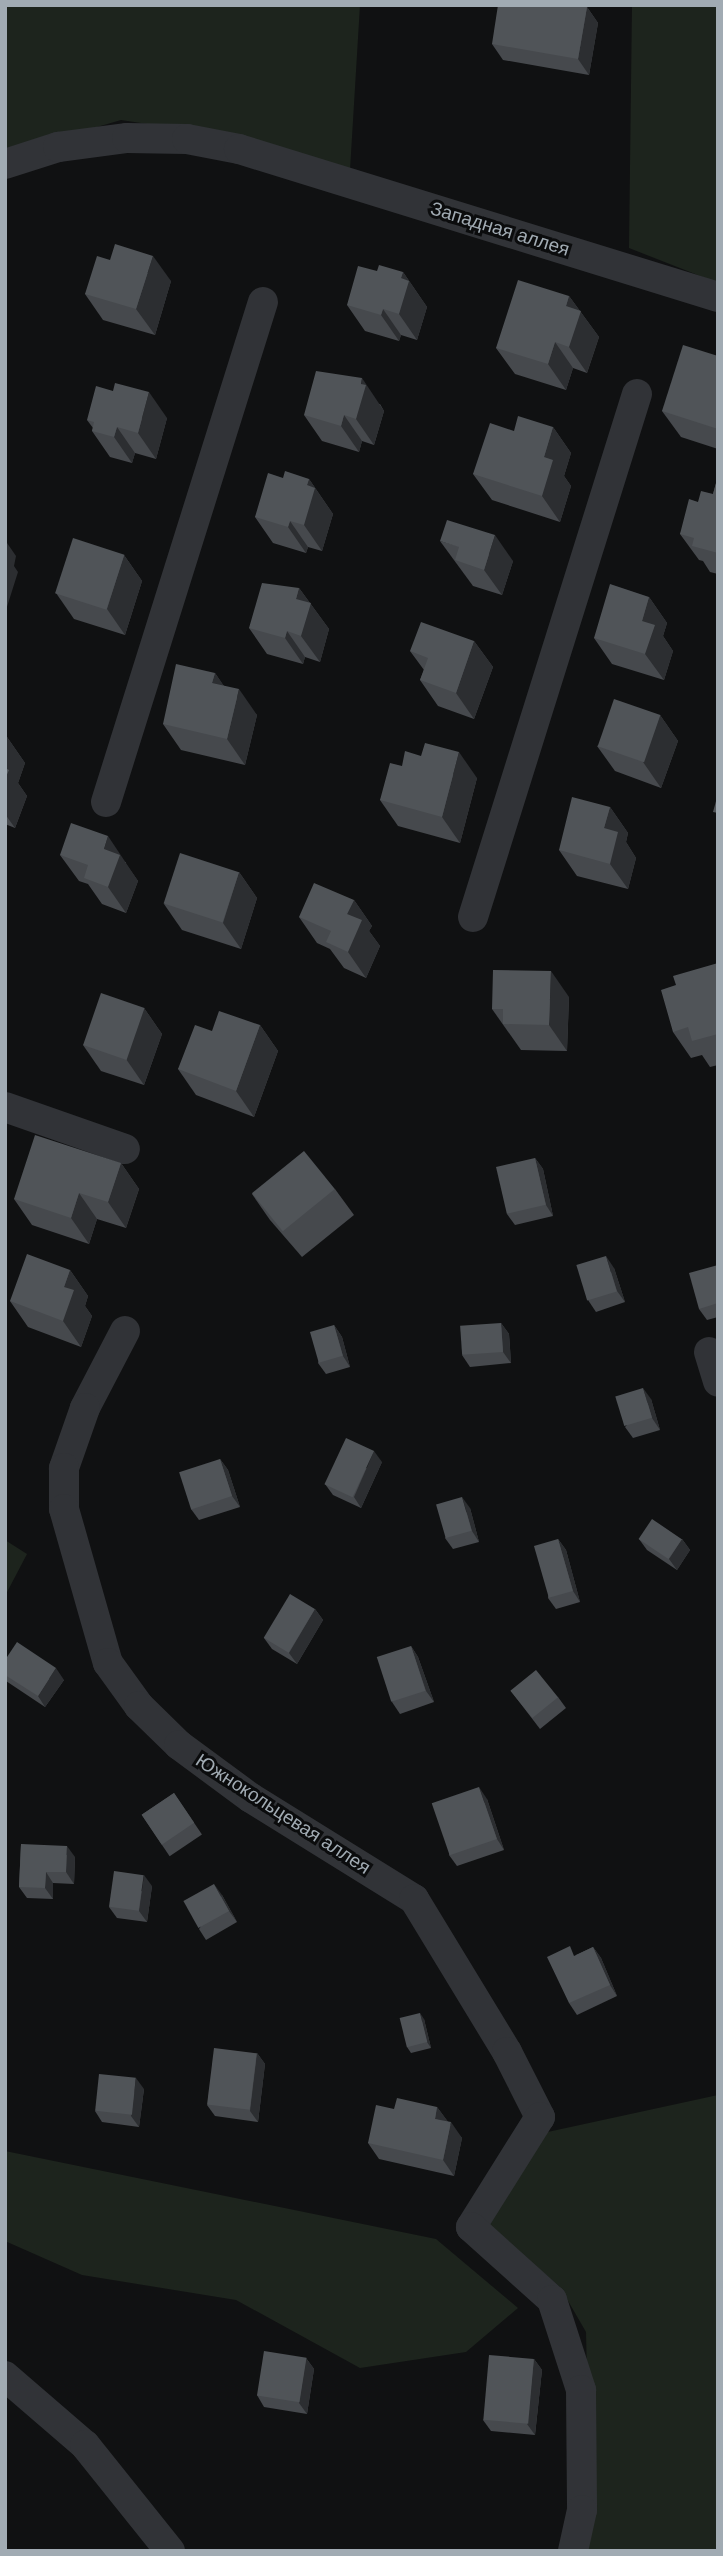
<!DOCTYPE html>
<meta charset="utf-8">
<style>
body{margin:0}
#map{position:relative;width:723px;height:2556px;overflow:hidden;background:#101112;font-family:Arial,sans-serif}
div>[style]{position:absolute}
.green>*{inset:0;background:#1d241d}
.minor>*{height:30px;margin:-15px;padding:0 15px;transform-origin:15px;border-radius:15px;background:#313337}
.wall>*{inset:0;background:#46494d;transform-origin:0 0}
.shaded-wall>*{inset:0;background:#2c2e31}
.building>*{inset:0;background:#505458;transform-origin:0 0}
span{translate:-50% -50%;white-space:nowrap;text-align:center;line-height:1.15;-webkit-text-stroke:6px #0b0c0d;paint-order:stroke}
.street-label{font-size:19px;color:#a1abb3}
.frame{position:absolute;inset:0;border:7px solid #a1abb3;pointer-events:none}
</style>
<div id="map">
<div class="green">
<div style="clip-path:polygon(5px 5px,360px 5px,350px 170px,187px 130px,121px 120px,5px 154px)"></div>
<div style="clip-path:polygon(632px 5px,718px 5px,718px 283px,629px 248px)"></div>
<div style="clip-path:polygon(5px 1540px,27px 1554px,5px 1596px)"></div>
<div style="clip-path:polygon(718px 2095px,718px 2551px,584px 2551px,590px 2511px,586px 2332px,560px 2287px,485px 2222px,543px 2133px)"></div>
<div style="clip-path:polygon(5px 2151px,436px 2239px,518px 2308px,466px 2352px,360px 2368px,236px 2300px,82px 2275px,5px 2241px)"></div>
</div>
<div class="minor">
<div style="left:5px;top:164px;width:56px;rotate:-17.8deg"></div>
<div style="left:58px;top:147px;width:70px;rotate:-7.4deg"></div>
<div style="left:127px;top:138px;width:60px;rotate:1deg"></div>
<div style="left:187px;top:139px;width:53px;rotate:10.9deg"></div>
<div style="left:239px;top:149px;width:501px;rotate:17.17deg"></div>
<div style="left:106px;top:802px;width:524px;rotate:-72.57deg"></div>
<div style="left:473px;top:917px;width:548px;rotate:-72.59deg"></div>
<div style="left:5px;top:1107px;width:127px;rotate:19.3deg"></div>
<div style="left:125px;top:1331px;width:87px;rotate:117.5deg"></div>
<div style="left:85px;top:1408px;width:64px;rotate:109.3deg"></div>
<div style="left:64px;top:1468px;width:41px;rotate:90deg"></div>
<div style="left:64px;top:1509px;width:160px;rotate:74.1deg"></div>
<div style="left:108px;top:1663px;width:53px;rotate:54.2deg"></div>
<div style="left:139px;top:1706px;width:56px;rotate:44.3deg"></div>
<div style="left:179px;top:1745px;width:89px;rotate:36.4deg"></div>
<div style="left:251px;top:1798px;width:192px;rotate:31.8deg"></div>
<div style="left:414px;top:1899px;width:179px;rotate:58.7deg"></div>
<div style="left:507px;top:2052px;width:73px;rotate:63.1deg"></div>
<div style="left:540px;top:2117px;width:130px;rotate:122.1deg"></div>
<div style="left:471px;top:2227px;width:109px;rotate:42deg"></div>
<div style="left:552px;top:2300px;width:95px;rotate:72.1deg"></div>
<div style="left:581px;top:2390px;width:120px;rotate:89.5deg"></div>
<div style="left:582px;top:2510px;width:42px;rotate:102.4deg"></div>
<div style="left:709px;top:1352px;width:31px;rotate:73deg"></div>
<div style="left:5px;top:2376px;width:106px;rotate:40.8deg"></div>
<div style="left:85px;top:2445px;width:136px;rotate:51.3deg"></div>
</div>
<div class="wall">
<div style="clip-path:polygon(587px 7px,598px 23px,589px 75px,503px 60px,492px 44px)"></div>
<div style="clip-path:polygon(110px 260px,171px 281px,155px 335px,103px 320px,85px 294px)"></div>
<div style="clip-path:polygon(403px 272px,427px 307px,417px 340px,401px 335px,399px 341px,365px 331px,347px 305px)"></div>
<div style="clip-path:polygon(569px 296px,599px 337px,587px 373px,573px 368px,566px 390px,515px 374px,496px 348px)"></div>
<div style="clip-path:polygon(718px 356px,718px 449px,681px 437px,662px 411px)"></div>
<div style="clip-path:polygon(380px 404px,384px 411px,374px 445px,362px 441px,359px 452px,322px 441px,304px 415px)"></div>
<div style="clip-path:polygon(167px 418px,156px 459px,135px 453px,132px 463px,110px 457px,92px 431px,93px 428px,87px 420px)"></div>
<div style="clip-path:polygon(553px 427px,571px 453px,564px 476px,571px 486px,560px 522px,492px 500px,473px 474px,514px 431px)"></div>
<div style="clip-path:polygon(718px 476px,718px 574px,710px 572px,703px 561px,699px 560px,680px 534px,698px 502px,713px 494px)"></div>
<div style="clip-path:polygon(283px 478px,309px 479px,333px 514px,322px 551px,308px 547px,306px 553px,273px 543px,255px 517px)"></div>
<div style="clip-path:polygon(440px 541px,513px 561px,502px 595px,473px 586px)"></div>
<div style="clip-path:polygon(124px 555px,142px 581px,125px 635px,74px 619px,56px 593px)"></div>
<div style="clip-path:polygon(299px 588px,329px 629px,320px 662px,305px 657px,303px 664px,267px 654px,249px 628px)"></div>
<div style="clip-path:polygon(649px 597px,667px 623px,663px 636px,673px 651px,664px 680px,612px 664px,594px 638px)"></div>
<div style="clip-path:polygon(474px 641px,493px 667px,474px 719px,438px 706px,420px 680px,424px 670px,410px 651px)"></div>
<div style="clip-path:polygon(215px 673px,223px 685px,257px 715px,245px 765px,181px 750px,163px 724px)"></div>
<div style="clip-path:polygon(660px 715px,678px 741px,661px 788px,615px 771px,597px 746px)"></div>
<div style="clip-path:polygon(5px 736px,7px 737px,25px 763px,18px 783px,27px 796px,15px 828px,5px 824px)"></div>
<div style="clip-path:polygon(402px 766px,477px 778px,460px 843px,398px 826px,380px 800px)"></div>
<div style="clip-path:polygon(610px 807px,628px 833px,626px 842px,636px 858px,628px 889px,577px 876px,559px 850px)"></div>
<div style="clip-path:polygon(60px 855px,126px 862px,126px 864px,138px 881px,126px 913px,102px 904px,88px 884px,79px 881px)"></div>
<div style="clip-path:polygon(239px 872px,257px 898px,241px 949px,182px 930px,164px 904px)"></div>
<div style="clip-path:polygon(354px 900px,372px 926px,369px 931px,380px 946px,366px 978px,344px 968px,330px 949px,317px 943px,299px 917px)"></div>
<div style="clip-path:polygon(718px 963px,718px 1065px,710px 1067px,702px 1055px,691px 1058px,673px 1032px,676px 985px)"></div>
<div style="clip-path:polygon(569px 997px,567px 1051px,521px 1050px,492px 1009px)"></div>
<div style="clip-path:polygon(144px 1008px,162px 1034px,144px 1085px,101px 1071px,83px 1045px)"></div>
<div style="clip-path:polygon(260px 1025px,278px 1051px,254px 1117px,196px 1095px,178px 1069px,212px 1031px)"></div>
<div style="clip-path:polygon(535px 1158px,543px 1169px,553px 1216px,515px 1225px,507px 1214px)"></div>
<div style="clip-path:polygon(121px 1163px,139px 1189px,126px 1228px,97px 1219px,89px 1244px,32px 1225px,14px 1199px)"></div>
<div style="clip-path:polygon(335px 1189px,354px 1215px,302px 1257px,270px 1220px,252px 1194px)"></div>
<div style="clip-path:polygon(718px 1265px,718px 1317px,707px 1320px,699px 1309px)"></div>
<div style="clip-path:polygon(614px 1268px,625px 1302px,596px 1312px,588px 1300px)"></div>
<div style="clip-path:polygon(70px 1270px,88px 1296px,85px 1306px,92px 1316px,81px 1347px,28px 1327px,10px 1301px)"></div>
<div style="clip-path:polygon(501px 1323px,509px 1334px,511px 1363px,470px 1367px,462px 1355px)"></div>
<div style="clip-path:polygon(334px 1325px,342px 1337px,350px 1367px,326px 1374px,318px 1363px)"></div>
<div style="clip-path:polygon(651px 1399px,660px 1430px,633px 1438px,625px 1427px)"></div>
<div style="clip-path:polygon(220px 1459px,228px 1470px,240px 1507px,199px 1520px,191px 1509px)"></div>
<div style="clip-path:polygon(382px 1462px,361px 1508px,333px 1495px,325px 1484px)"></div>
<div style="clip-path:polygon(470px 1508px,479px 1542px,453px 1549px,445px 1538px)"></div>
<div style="clip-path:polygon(558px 1539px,566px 1550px,580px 1602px,556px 1609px,548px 1598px)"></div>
<div style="clip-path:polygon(639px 1539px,682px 1539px,690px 1550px,677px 1570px,647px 1550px)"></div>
<div style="clip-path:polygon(315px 1609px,323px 1620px,297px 1664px,272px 1649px,264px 1638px)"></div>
<div style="clip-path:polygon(411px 1646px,418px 1657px,434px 1702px,400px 1714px,392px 1702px)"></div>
<div style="clip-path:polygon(5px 1675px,64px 1680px,45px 1707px,6px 1681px)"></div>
<div style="clip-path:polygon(511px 1691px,558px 1697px,566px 1708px,540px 1729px)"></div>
<div style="left:174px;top:1793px;width:50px;height:39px;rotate:56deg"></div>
<div style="clip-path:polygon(487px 1799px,504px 1850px,457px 1866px,449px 1855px)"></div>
<div style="clip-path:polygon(21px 1844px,75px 1857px,74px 1884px,53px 1883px,53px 1899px,27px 1898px,19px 1887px)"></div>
<div style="clip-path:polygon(152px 1886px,147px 1922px,117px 1918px,109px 1907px)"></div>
<div style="clip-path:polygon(222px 1895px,237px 1922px,206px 1940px,199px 1929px)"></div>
<div style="clip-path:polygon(593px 1947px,601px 1958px,617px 1996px,577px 2015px,569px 2003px,576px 1955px)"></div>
<div style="clip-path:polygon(424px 2019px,431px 2048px,411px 2053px,407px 2047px)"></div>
<div style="clip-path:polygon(257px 2053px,265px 2064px,258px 2122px,215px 2116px,207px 2105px)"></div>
<div style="clip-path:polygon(144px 2089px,139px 2127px,102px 2122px,95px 2111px)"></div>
<div style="clip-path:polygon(437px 2107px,448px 2122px,462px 2138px,454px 2176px,379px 2159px,368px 2143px,394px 2109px)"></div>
<div style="clip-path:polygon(306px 2358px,314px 2369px,307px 2414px,264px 2407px,257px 2395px)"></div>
<div style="clip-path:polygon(534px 2359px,542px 2370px,535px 2435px,491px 2431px,483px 2420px)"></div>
</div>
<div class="shaded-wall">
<div style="clip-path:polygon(587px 7px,598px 23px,589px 75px,578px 59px)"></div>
<div style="clip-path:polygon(153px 256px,171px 281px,155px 335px,136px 309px)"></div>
<div style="clip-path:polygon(403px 272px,427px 307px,417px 340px,399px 314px,401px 278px)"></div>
<div style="clip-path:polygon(569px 296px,599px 337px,587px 373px,569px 347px,566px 306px)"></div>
<div style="clip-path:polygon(383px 309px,401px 335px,399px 341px,381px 315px)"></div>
<div style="clip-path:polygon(555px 342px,573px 368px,566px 390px,548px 364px)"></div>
<div style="clip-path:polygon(362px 378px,384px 411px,374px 445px,356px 419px)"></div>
<div style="clip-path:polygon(149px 392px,167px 418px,156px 459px,138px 433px)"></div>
<div style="clip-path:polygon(344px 415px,362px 441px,359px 452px,341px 426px)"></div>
<div style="clip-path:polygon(117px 427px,135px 453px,132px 463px,114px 437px)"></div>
<div style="clip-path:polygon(553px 427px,571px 453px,564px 476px,571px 486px,560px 522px,542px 496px,544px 457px)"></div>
<div style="clip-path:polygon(309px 479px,333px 514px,322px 551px,304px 525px,307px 485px)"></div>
<div style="clip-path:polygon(290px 521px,308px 547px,306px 553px,288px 527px)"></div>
<div style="clip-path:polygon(495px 535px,513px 561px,502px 595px,484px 570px)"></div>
<div style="clip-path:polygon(5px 540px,16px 556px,14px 566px,18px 572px,6px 610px)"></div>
<div style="clip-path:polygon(124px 555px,142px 581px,125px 635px,107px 609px)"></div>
<div style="clip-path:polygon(299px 588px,329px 629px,320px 662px,301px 636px,296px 599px)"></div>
<div style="clip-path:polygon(649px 597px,667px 623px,663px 636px,673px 651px,664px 680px,645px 654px,642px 621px)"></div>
<div style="clip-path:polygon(287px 631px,305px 657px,303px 664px,285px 638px)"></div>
<div style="clip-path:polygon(474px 641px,493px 667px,474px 719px,456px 693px)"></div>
<div style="clip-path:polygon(215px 673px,233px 699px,212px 683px)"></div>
<div style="clip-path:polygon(239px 689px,257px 715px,245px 765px,227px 739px)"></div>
<div style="clip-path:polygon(660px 715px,678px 741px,661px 788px,643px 762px)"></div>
<div style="clip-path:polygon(7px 737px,25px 763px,18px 783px,27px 796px,15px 828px,5px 814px,5px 741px)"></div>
<div style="clip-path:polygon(459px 752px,477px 778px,460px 843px,442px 817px)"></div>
<div style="clip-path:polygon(610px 807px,628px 833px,626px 842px,636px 858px,628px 889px,610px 864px,604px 828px)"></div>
<div style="clip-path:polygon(108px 836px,138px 881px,126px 913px,108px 887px,104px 849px)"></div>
<div style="clip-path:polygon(239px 872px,257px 898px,241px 949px,223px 923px)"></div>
<div style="clip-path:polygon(354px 900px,372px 926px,369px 931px,380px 946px,366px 978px,348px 952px,347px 914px)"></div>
<div style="clip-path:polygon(551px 971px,569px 997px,567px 1051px,549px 1025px)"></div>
<div style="clip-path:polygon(144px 1008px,162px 1034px,144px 1085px,126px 1059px)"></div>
<div style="clip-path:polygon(260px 1025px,278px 1051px,254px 1117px,236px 1091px)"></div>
<div style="clip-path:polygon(535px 1158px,543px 1169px,553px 1216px,546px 1205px)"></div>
<div style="clip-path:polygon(121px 1163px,139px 1189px,126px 1228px,108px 1202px)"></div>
<div style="clip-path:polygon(79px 1193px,97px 1219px,89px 1244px,71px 1218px)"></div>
<div style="clip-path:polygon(606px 1256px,614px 1268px,625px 1302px,617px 1291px)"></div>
<div style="clip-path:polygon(70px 1270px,88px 1296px,85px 1306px,92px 1316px,81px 1347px,63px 1321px,64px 1287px)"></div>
<div style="clip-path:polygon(501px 1323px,509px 1334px,511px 1363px,503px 1352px)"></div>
<div style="clip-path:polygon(334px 1325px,342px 1337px,350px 1367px,343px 1356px)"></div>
<div style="clip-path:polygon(643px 1388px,651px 1399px,660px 1430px,652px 1418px)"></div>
<div style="clip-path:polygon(374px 1451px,382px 1462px,361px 1508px,354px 1497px)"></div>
<div style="clip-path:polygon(220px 1459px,228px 1470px,240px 1507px,232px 1496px)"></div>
<div style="clip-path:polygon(462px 1497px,470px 1508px,479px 1542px,472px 1531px)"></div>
<div style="clip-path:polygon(558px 1539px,566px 1550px,580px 1602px,573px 1591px)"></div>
<div style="clip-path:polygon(682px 1539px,690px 1550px,677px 1570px,669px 1559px)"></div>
<div style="clip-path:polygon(315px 1609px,323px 1620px,297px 1664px,289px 1653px)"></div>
<div style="clip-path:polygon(411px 1646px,418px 1657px,434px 1702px,426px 1691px)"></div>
<div style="clip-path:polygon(56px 1668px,64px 1680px,45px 1707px,38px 1696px)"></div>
<div style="clip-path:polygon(479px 1787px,487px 1799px,504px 1850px,497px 1839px)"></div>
<div style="clip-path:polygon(67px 1846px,75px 1857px,74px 1884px,66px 1872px)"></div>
<div style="clip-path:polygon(46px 1872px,53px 1883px,53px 1899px,45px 1888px)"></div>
<div style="clip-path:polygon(144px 1875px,152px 1886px,147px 1922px,139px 1911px)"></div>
<div style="clip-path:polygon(214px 1884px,222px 1895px,237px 1922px,229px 1911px)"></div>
<div style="clip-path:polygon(593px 1947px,601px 1958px,617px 1996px,610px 1985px)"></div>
<div style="clip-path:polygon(420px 2013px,424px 2019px,431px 2048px,427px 2042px)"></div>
<div style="clip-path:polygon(257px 2053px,265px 2064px,258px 2122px,250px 2111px)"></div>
<div style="clip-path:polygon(136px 2078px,144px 2089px,139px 2127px,131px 2116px)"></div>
<div style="clip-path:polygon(437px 2107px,449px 2123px,435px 2119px)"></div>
<div style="clip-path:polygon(451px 2122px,462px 2138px,454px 2176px,443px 2160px)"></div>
<div style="clip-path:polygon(306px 2358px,314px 2369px,307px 2414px,299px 2403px)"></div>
<div style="clip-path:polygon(534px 2359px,542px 2370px,535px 2435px,527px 2424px)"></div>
</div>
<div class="building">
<div style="clip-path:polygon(498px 5px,576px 5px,587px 7px,578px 59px,492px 44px)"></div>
<div style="clip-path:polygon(115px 244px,153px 256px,136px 309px,85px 294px,97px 256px,110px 260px)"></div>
<div style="clip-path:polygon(379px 265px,403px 272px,401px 278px,409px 281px,399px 314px,383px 309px,381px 315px,347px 305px,358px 266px,377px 271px)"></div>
<div style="clip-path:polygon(518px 280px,569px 296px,566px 306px,581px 311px,569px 347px,555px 342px,548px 364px,496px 348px)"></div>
<div style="clip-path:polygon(683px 345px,718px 356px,718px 429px,662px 411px)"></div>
<div style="clip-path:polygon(316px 371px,362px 378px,361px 384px,366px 385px,356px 419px,344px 415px,341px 426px,304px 415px)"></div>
<div style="clip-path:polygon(115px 383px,149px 392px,138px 433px,117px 427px,114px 437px,92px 431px,94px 422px,87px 420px,96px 386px,113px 391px)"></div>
<div style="clip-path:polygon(518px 416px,553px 427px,544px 457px,553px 460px,542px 496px,473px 474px,490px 423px,514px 431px)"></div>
<div style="clip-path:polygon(285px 471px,309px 479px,307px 485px,315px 488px,304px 525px,290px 521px,288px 527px,255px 517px,268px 473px,283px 478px)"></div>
<div style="clip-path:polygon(718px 476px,718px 553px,692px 546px,694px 538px,680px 534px,689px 499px,698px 502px,701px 491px,713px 494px)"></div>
<div style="clip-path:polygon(447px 520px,495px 535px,484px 570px,455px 560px,459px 547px,440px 541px)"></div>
<div style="left:73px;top:538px;width:54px;height:58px;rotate:18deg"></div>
<div style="clip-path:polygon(262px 583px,299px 588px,296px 599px,311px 603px,301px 636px,287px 631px,285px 638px,249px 628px)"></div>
<div style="clip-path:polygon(610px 584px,649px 597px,642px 621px,655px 625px,645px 654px,594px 638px)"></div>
<div style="clip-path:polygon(421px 622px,474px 641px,456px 693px,420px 680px,428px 658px,410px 651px)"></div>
<div style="clip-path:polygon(176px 664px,215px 673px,212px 683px,239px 689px,227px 739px,163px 724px)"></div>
<div style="left:614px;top:699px;width:49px;height:50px;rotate:19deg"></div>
<div style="clip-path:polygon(425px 743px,459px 752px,442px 817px,380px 800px,390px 763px,402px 766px,405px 751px,421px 756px)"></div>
<div style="clip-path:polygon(5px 768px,9px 770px,5px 779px)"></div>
<div style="clip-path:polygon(718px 794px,718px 813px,713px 812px)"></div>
<div style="clip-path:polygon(572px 797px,610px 807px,604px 828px,618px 832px,610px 864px,559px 850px)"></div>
<div style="clip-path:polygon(71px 823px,108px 836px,104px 849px,120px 855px,108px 887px,84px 878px,88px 865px,60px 855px)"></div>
<div style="left:180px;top:853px;width:62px;height:53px;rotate:18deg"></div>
<div style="clip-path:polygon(314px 883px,354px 900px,347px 914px,362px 920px,348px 952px,326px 942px,331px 931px,299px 917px)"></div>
<div style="clip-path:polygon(718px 963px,718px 1034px,692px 1041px,688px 1027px,673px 1032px,661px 990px,676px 985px,673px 976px)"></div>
<div style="clip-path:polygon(493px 970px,551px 971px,549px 1025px,503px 1024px,503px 1009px,492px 1009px)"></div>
<div style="left:101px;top:993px;width:46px;height:55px;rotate:19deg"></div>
<div style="clip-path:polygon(219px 1011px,260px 1025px,236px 1091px,178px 1069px,195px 1025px,212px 1031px)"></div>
<div style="clip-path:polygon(35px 1135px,121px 1163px,108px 1202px,79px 1193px,71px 1218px,14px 1199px)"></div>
<div style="left:304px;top:1151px;width:49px;height:67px;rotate:51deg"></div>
<div style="left:535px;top:1158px;width:48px;height:40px;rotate:77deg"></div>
<div style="clip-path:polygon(27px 1254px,70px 1270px,64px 1287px,74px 1290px,63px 1321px,10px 1301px)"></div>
<div style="left:606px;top:1256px;width:37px;height:31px;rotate:73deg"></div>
<div style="clip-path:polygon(718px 1265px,718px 1303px,699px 1309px,689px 1273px)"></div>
<div style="left:501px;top:1323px;width:29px;height:41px;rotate:86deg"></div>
<div style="left:334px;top:1325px;width:32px;height:25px;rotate:74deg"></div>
<div style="left:643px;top:1388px;width:31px;height:29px;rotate:73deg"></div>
<div style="left:346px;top:1438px;width:31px;height:51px;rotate:25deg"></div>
<div style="left:220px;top:1459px;width:39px;height:43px;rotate:72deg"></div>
<div style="left:462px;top:1497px;width:35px;height:27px;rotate:74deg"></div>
<div style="left:652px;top:1519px;width:36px;height:24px;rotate:34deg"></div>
<div style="left:558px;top:1539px;width:54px;height:25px;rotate:74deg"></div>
<div style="left:290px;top:1594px;width:29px;height:51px;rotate:31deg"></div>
<div style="clip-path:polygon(17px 1642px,56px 1668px,38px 1696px,5px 1675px,5px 1660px)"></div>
<div style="left:411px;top:1646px;width:47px;height:36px;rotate:72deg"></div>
<div style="left:536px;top:1670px;width:35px;height:33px;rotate:51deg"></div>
<div style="left:479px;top:1787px;width:55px;height:50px;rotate:71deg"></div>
<div style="left:174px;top:1793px;width:36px;height:39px;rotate:56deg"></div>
<div style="clip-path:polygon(21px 1844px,67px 1846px,66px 1872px,46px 1872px,45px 1888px,19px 1887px)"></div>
<div style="left:114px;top:1871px;width:30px;height:36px;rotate:8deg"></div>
<div style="left:214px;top:1884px;width:31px;height:35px;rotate:61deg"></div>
<div style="clip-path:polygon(570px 1946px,574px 1956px,593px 1947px,610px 1985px,569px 2003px,547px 1957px)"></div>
<div style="left:420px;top:2013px;width:30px;height:21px;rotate:76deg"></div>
<div style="left:214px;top:2048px;width:43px;height:57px;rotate:7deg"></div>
<div style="left:99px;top:2074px;width:37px;height:37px;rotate:6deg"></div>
<div style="clip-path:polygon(397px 2098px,437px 2107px,435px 2119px,451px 2122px,443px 2160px,368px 2143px,376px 2105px,394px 2109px)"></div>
<div style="left:264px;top:2351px;width:43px;height:45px;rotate:9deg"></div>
<div style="left:489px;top:2355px;width:45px;height:65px;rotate:5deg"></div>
</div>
<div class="street-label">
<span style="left:500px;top:229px;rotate:17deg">Западная аллея</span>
<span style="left:283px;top:1814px;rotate:33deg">Южнокольцевая аллея</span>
</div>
<div class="frame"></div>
</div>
